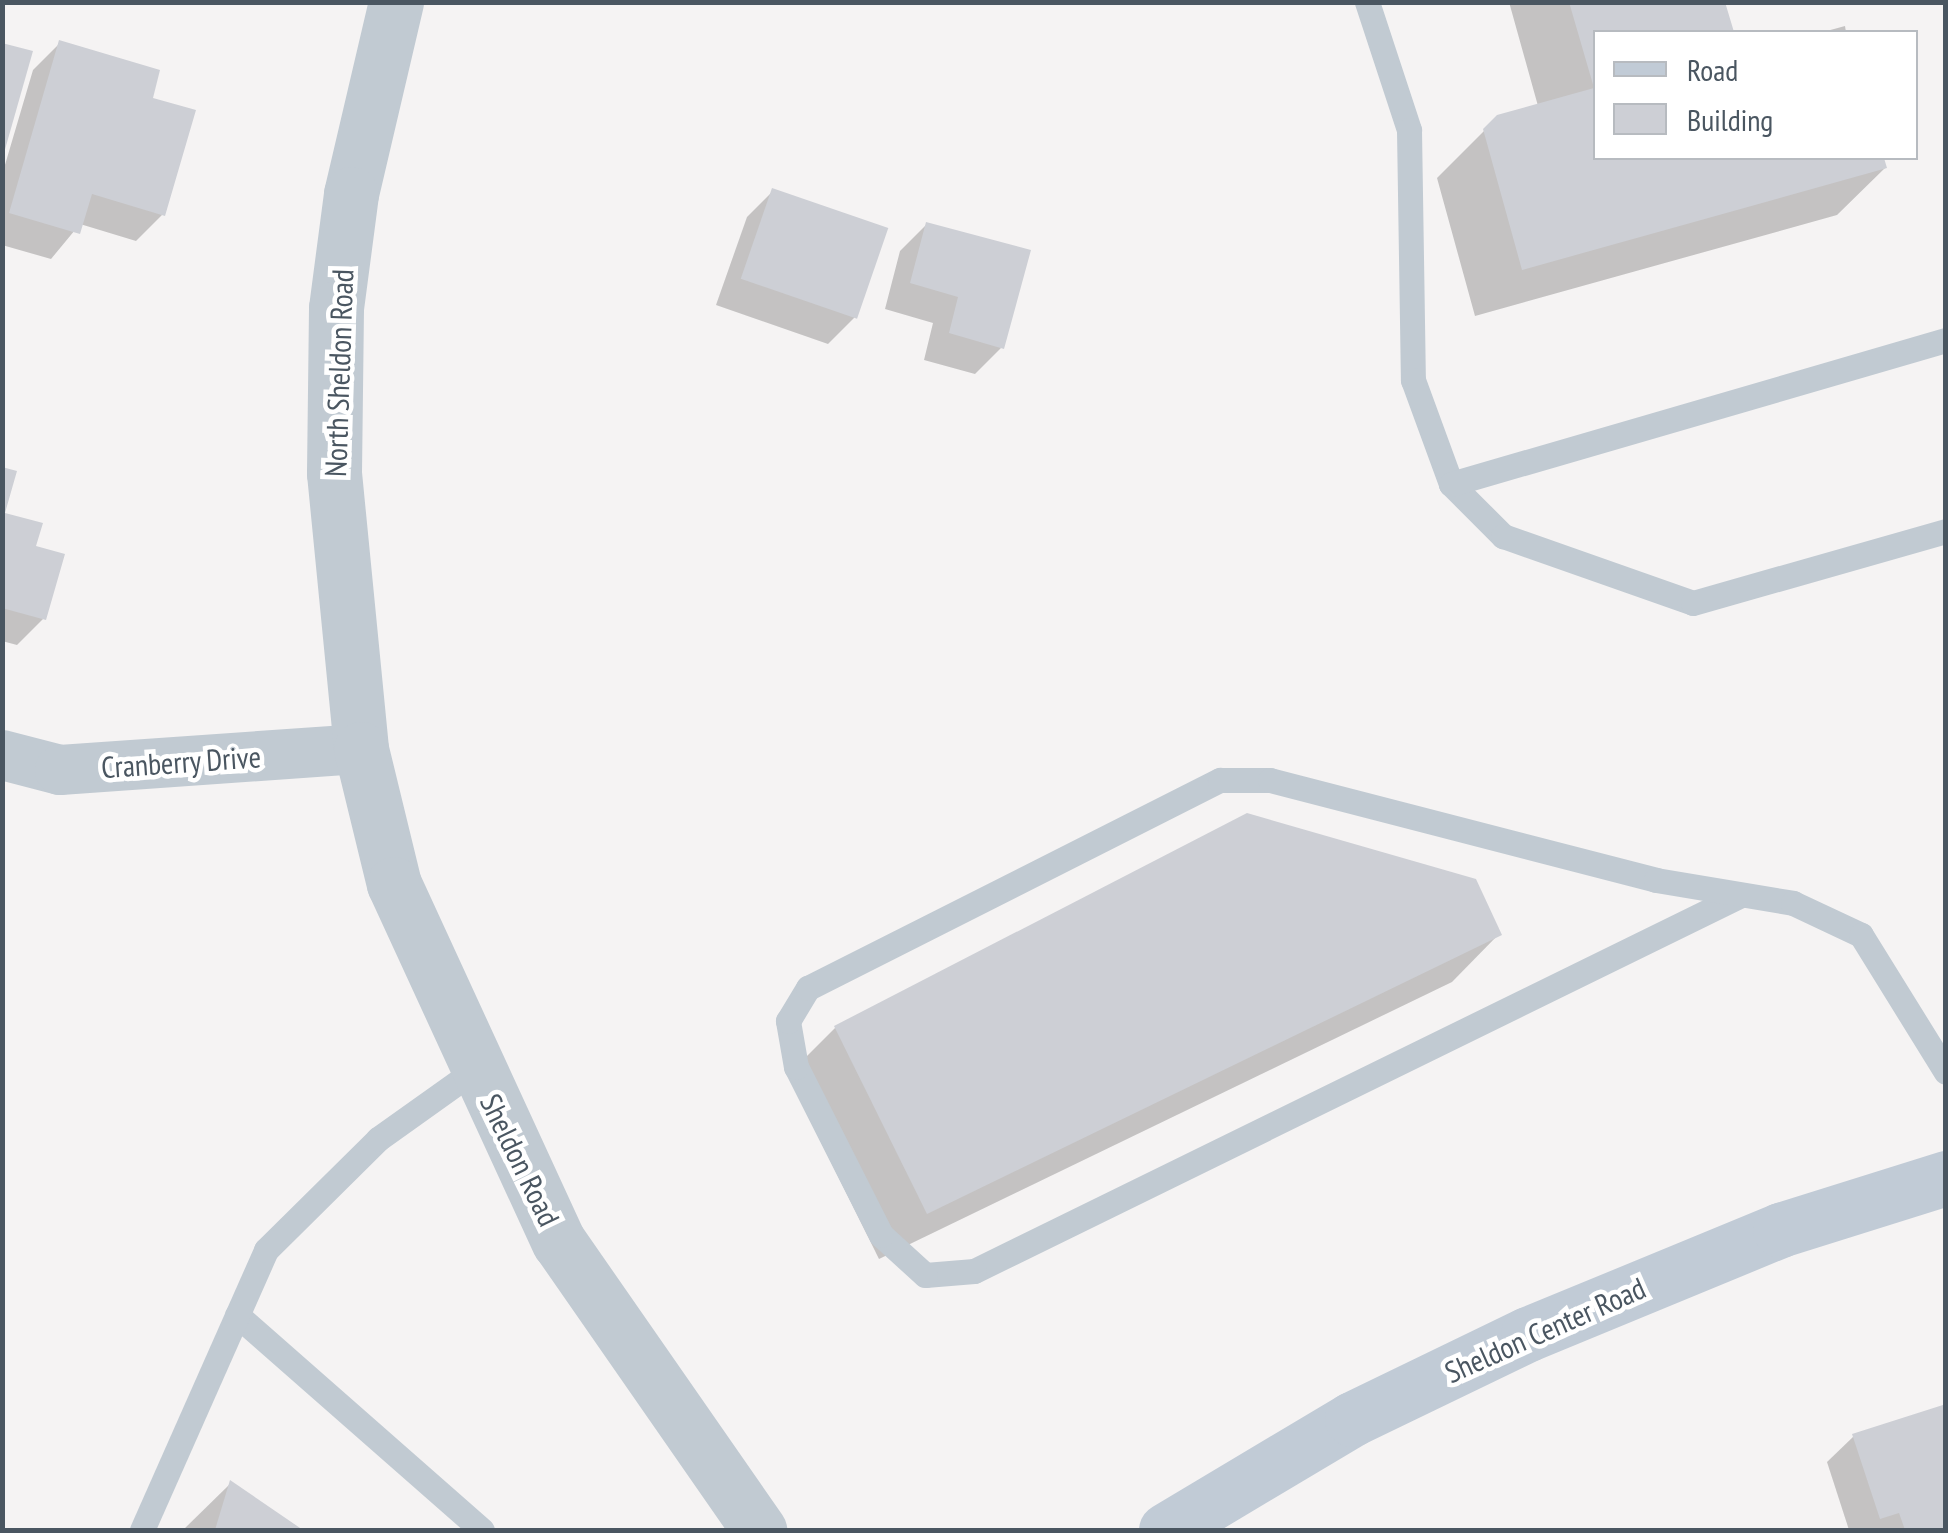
<!DOCTYPE html>
<style>
body{margin:0}
#map{position:relative;width:1948px;height:1533px;overflow:hidden;background:#f5f3f3;font-family:"PT Sans Narrow",sans-serif}
div>[style]{position:absolute}
.shadow>*{inset:0;background:#0003}
.building>*{inset:0;background:#cdcfd5;transform-origin:0 0}
.service>*{height:25px;margin:-12.5px;padding:0 12.5px;transform-origin:12.5px;border-radius:12.5px;background:#c1cad2}
.minor>*{height:50px;margin:-25px;padding:0 25px;transform-origin:25px;border-radius:25px;background:#c1cad2}
.tertiary>*{height:55px;margin:-27.5px;padding:0 27.5px;transform-origin:27.5px;border-radius:27.5px;background:#c1cad2}
.secondary>*{height:55px;margin:-27.5px;padding:0 27.5px;transform-origin:27.5px;border-radius:27.5px;background:#c1cbd6}
span{translate:-50% -50%;white-space:nowrap;text-align:center;line-height:1.15;-webkit-text-stroke:9px #fff;paint-order:stroke}
.street-label{font-size:30px;color:#4a5661}
.frame{position:absolute;inset:0;border:5px solid #4a5661;pointer-events:none}
.legend{position:absolute;left:1593px;top:30px;width:325px;height:130px;box-sizing:border-box;background:#fff;border:2px solid #b7bbc0;margin:0;padding:12px 18px;list-style:none;font-size:30px;color:#4a5661}
.legend li{display:flex;align-items:center;gap:20px;height:50px}
.legend b{width:50px;border:2px solid #b7bbc0}
</style>
<div id="map">
<div class="shadow">
<div style="clip-path:polygon(1509px 2px,1723px 2px,1731px 32px,1596px 32px,1596px 158px,1882px 158px,1885px 168px,1837px 215px,1475px 316px,1437px 178px,1498px 117px,1538px 106px)"></div>
<div style="clip-path:polygon(1845px 26px,1846px 32px,1823px 32px)"></div>
<div style="clip-path:polygon(60px 43px,150px 100px,163px 214px,136px 241px,80px 224px,51px 259px,2px 245px,2px 175px,33px 70px)"></div>
<div style="clip-path:polygon(773px 191px,855px 317px,828px 344px,716px 305px,747px 217px)"></div>
<div style="clip-path:polygon(927px 224px,1001px 348px,975px 374px,924px 360px,933px 323px,885px 309px,900px 251px)"></div>
<div style="clip-path:polygon(2px 515px,33px 547px,43px 619px,17px 645px,2px 641px)"></div>
<div style="clip-path:polygon(1499px 934px,1452px 982px,879px 1259px,788px 1075px,835px 1028px)"></div>
<div style="clip-path:polygon(1946px 1406px,1946px 1530px,1849px 1530px,1827px 1462px,1854px 1436px)"></div>
<div style="clip-path:polygon(230px 1484px,298px 1530px,183px 1530px)"></div>
</div>
<div class="building">
<div style="clip-path:polygon(1569px 2px,1725px 2px,1734px 32px,1596px 32px,1596px 158px,1884px 158px,1887px 168px,1522px 270px,1483px 129px,1497px 115px,1594px 88px)"></div>
<div style="clip-path:polygon(59px 40px,160px 70px,153px 98px,196px 110px,165px 216px,92px 194px,80px 234px,9px 213px)"></div>
<div style="clip-path:polygon(2px 43px,33px 51px,4px 153px,2px 152px)"></div>
<div style="left:772px;top:188px;width:123px;height:96px;rotate:19deg"></div>
<div style="clip-path:polygon(926px 222px,1031px 250px,1004px 349px,949px 333px,958px 297px,910px 283px)"></div>
<div style="clip-path:polygon(2px 467px,17px 471px,5px 513px,43px 523px,36px 546px,65px 554px,46px 620px,2px 608px)"></div>
<div style="clip-path:polygon(1247px 813px,1476px 879px,1502px 935px,927px 1214px,834px 1026px)"></div>
<div style="clip-path:polygon(1946px 1404px,1946px 1530px,1905px 1530px,1899px 1513px,1880px 1519px,1852px 1434px)"></div>
<div style="clip-path:polygon(230px 1480px,303px 1530px,215px 1530px)"></div>
</div>
<div class="service">
<div style="left:1367px;top:2px;width:135px;rotate:71.8deg"></div>
<div style="left:1409px;top:130px;width:250px;rotate:89.1deg"></div>
<div style="left:1413px;top:380px;width:111px;rotate:69.9deg"></div>
<div style="left:1451px;top:484px;width:74px;rotate:45deg"></div>
<div style="left:1503px;top:536px;width:201px;rotate:19.4deg"></div>
<div style="left:1693px;top:603px;width:263px;rotate:-15.9deg"></div>
<div style="left:1451px;top:484px;width:516px;rotate:-16.22deg"></div>
<div style="left:1741px;top:895px;width:854px;rotate:153.88deg"></div>
<div style="left:974px;top:1271px;width:49px;rotate:175.3deg"></div>
<div style="left:925px;top:1275px;width:59px;rotate:-137.7deg"></div>
<div style="left:881px;top:1235px;width:188px;rotate:-116.8deg"></div>
<div style="left:796px;top:1067px;width:47px;rotate:-99.9deg"></div>
<div style="left:788px;top:1021px;width:39px;rotate:-59deg"></div>
<div style="left:808px;top:988px;width:462px;rotate:-26.8deg"></div>
<div style="left:1220px;top:780px;width:50px"></div>
<div style="left:1270px;top:780px;width:399px;rotate:14.5deg"></div>
<div style="left:1656px;top:880px;width:139px;rotate:9.5deg"></div>
<div style="left:1793px;top:903px;width:75px;rotate:25.2deg"></div>
<div style="left:1861px;top:935px;width:161px;rotate:58.2deg"></div>
<div style="left:237px;top:1315px;width:326px;rotate:41.3deg"></div>
<div style="left:142px;top:1530px;width:306px;rotate:-66.1deg"></div>
<div style="left:266px;top:1250px;width:158px;rotate:-44.7deg"></div>
<div style="left:378px;top:1139px;width:120px;rotate:-35.5deg"></div>
</div>
<div class="minor">
<div style="left:2px;top:755px;width:60px;rotate:14.5deg"></div>
<div style="left:60px;top:770px;width:302px;rotate:-4deg"></div>
</div>
<div class="tertiary">
<div style="left:396px;top:2px;width:197px;rotate:103.2deg"></div>
<div style="left:351px;top:194px;width:115px;rotate:97.5deg"></div>
<div style="left:336px;top:308px;width:165px;rotate:90.7deg"></div>
<div style="left:334px;top:473px;width:277px;rotate:84.4deg"></div>
<div style="left:361px;top:749px;width:139px;rotate:76.3deg"></div>
<div style="left:394px;top:884px;width:394px;rotate:65.3deg"></div>
<div style="left:559px;top:1242px;width:351px;rotate:55.2deg"></div>
</div>
<div class="secondary">
<div style="left:1166px;top:1530px;width:217px;rotate:-30.8deg"></div>
<div style="left:1352px;top:1419px;width:195px;rotate:-25.8deg"></div>
<div style="left:1528px;top:1334px;width:273px;rotate:-22.4deg"></div>
<div style="left:1780px;top:1230px;width:174px;rotate:-17.4deg"></div>
</div>
<div class="street-label">
<span style="left:339px;top:373px;rotate:-88deg">North Sheldon Road</span>
<span style="left:181px;top:762px;rotate:-4deg">Cranberry Drive</span>
<span style="left:520px;top:1160px;rotate:64deg">Sheldon Road</span>
<span style="left:1545px;top:1330px;rotate:-24deg">Sheldon Center Road</span>
</div>
<div class="frame"></div>
<ul class="legend">
<li><b style="height:12px;background:#c1cbd6"></b>Road</li>
<li><b style="height:28px;background:#cdcfd5"></b>Building</li>
</ul>
</div>
